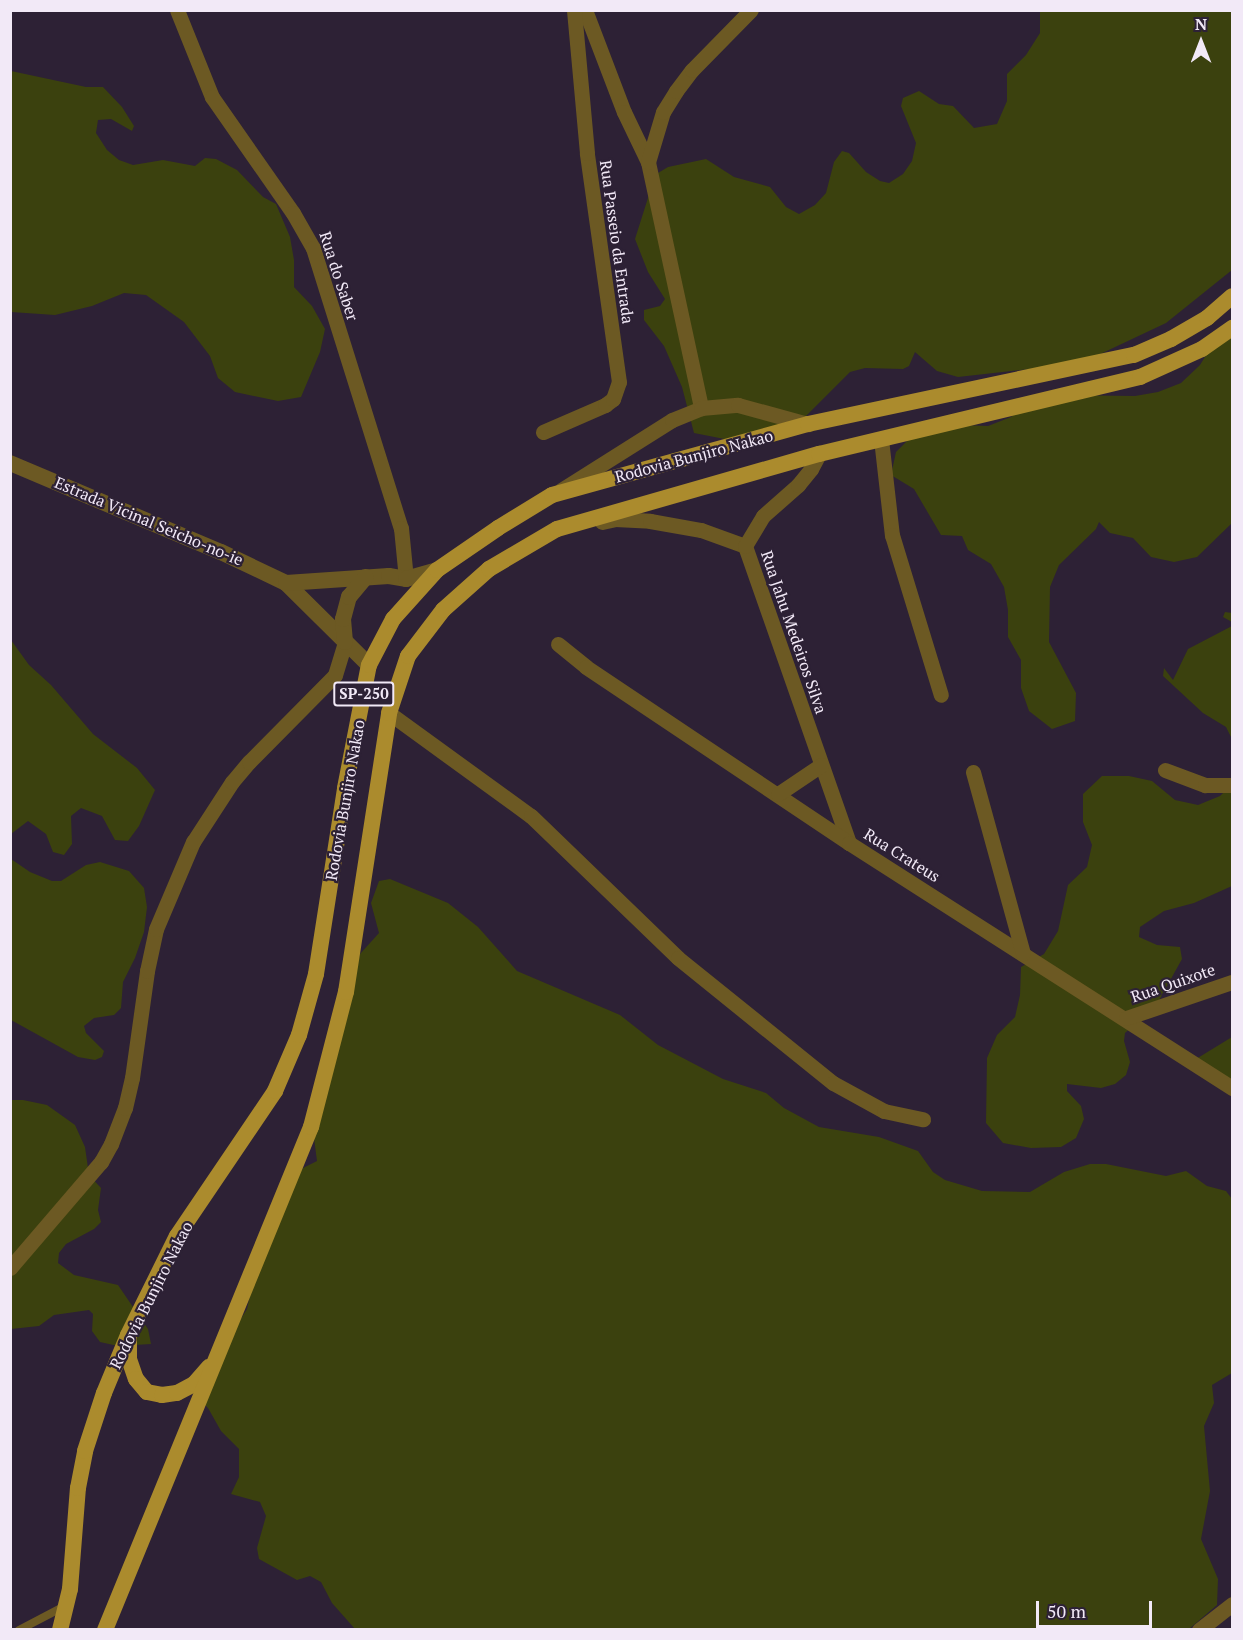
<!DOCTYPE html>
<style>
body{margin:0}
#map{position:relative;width:1243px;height:1640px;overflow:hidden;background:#2d2135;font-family:"PT Serif",serif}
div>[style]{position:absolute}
.green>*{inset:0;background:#3b410e}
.service>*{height:8px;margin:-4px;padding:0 4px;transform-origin:4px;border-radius:4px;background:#6c5923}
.minor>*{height:15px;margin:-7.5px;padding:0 7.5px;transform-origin:7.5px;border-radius:7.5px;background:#6c5923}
.tertiary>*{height:16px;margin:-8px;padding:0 8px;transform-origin:8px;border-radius:8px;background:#6c5923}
.primary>*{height:16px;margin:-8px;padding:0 8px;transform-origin:8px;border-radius:8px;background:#ab8b2d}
span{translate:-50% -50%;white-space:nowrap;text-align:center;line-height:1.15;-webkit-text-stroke:4.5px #2d2135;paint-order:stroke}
.shield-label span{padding:2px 4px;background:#2d2135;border:2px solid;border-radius:4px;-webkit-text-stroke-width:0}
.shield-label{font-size:15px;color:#f2e9f7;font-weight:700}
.street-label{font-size:16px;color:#f2e9f7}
.frame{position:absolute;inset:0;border:12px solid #f2e9f7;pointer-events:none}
.north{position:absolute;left:1171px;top:12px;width:60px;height:60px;-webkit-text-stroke:4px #2d2135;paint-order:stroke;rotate:0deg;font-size:16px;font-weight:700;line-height:24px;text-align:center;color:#f2e9f7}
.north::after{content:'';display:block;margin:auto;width:21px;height:27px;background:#f2e9f7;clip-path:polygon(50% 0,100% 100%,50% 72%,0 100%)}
.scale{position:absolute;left:1036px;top:1601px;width:116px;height:27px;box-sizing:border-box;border:3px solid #f2e9f7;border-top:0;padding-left:8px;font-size:18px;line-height:21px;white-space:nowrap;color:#f2e9f7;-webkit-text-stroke:4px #2d2135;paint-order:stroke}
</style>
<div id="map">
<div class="green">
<div style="clip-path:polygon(1040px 11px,1232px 11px,1232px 270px,1166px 323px,1094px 357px,1066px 365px,958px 377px,937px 371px,915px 352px,909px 366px,903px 369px,865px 368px,850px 372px,787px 435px,750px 444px,694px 433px,682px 387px,664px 346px,644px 320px,644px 310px,660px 306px,665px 299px,648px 272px,635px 239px,653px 182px,658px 173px,668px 167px,706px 159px,734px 177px,770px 187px,786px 207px,799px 214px,815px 205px,826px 193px,834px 162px,842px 151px,849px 153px,866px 172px,880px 181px,889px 183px,903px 174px,912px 161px,916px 143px,901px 106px,903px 98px,919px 91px,939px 104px,953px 106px,974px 128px,997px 124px,1007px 101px,1007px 74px,1026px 55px,1040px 33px)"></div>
<div style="clip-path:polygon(11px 71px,86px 87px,103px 87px,122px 107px,134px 126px,132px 131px,111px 119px,98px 120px,96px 133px,107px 150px,119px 160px,133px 165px,163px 160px,195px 166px,205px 158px,216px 159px,237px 170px,263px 197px,276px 204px,290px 237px,294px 260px,294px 287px,312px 306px,325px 329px,320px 352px,301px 397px,278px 401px,235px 392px,218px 378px,210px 356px,184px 322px,146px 295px,124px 293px,92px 306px,55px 315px,11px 312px)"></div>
<div style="clip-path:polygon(1232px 328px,1232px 523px,1197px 557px,1174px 562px,1151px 557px,1133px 538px,1110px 533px,1099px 522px,1096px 529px,1059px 565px,1050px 587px,1049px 642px,1076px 693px,1075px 721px,1052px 729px,1029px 711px,1021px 688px,1021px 660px,1008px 637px,1008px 610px,1004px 587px,991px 564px,968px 550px,962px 536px,941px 535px,914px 489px,891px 475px,896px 452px,914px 434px,960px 425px,988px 426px,1011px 417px,1030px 399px,1052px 395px,1135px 396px,1158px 392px,1181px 383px,1200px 365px,1214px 342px)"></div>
<div style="clip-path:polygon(1225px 612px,1232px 613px,1232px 739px,1226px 727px,1203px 713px,1163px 676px,1164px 668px,1173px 680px,1188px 649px,1232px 626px,1232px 622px,1223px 617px)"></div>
<div style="clip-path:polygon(11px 640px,29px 665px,51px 685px,93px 734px,137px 768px,155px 790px,139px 826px,128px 841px,115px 840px,102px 816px,81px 808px,71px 816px,72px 844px,64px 855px,53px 852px,46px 834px,28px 821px,11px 834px)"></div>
<div style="clip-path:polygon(1102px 776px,1129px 776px,1152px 781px,1175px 800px,1198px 805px,1220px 796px,1232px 784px,1232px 886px,1194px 903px,1164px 911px,1140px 927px,1139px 937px,1157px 945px,1180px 947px,1182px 959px,1157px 1004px,1125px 1033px,1124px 1041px,1130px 1062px,1126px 1075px,1115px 1084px,1101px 1088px,1067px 1084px,1067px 1091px,1081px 1106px,1084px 1119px,1076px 1138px,1061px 1147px,1031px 1148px,1003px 1143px,986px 1123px,987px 1058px,997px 1035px,1015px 1017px,1020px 995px,1021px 967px,1044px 954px,1058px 931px,1068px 885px,1087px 867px,1092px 845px,1083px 822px,1083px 794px)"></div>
<div style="clip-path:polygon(11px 859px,30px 872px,52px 881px,61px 881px,86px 865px,100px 862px,129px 871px,144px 888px,147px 907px,144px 932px,135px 958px,123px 982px,121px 1008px,114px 1015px,94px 1018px,84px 1026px,86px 1033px,104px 1051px,102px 1057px,95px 1060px,78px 1057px,11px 1020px)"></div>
<div style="clip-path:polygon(390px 879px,448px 903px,478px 927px,517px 971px,620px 1015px,658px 1045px,723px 1079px,766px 1093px,784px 1108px,819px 1127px,879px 1137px,918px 1151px,933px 1172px,945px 1180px,982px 1191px,1030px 1192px,1064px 1172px,1090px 1164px,1106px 1164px,1166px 1176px,1186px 1171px,1207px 1186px,1226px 1191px,1232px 1199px,1232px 1373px,1212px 1385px,1214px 1403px,1204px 1426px,1210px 1491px,1201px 1539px,1218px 1579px,1217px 1605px,1189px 1629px,355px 1629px,332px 1603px,321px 1582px,310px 1576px,297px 1580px,259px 1559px,257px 1548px,266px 1516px,260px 1502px,231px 1494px,239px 1477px,239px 1449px,221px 1431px,208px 1408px,194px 1394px,247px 1309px,257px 1262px,292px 1183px,303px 1168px,317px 1161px,314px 1138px,360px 954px,379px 933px,371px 903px,379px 881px)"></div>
<div style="clip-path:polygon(1232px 1037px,1232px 1088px,1196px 1059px)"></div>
<div style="clip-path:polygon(11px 1100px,23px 1100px,47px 1105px,75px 1125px,85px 1147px,89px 1175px,101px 1188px,98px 1210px,101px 1222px,94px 1229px,66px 1244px,59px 1253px,58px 1263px,74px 1275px,118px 1285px,148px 1329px,151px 1344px,118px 1346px,100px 1342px,92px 1331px,93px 1314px,89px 1310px,54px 1315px,39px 1326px,11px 1329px)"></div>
</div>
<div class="service">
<div style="left:19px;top:1630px;width:50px;rotate:-27.6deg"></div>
</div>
<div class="minor">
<div style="left:177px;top:10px;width:94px;rotate:68.1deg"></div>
<div style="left:212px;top:97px;width:141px;rotate:55.1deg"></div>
<div style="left:293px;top:213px;width:40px;rotate:60.3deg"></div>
<div style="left:313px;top:248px;width:294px;rotate:72.6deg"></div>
<div style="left:401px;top:528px;width:51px;rotate:84.4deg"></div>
<div style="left:585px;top:10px;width:109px;rotate:69.1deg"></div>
<div style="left:624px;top:112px;width:55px;rotate:64.4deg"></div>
<div style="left:648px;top:162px;width:252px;rotate:77.8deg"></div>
<div style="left:648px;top:162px;width:52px;rotate:-73.3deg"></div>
<div style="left:663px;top:112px;width:25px;rotate:-58deg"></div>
<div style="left:676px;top:91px;width:26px;rotate:-53deg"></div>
<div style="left:692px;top:70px;width:84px;rotate:-45.5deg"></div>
<div style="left:543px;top:432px;width:68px;rotate:-23.5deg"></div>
<div style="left:605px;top:405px;width:10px;rotate:-37deg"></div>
<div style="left:613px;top:399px;width:18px;rotate:-71deg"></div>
<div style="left:619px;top:382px;width:231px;rotate:-98deg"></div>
<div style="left:587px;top:153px;width:144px;rotate:-95.2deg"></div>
<div style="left:881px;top:439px;width:97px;rotate:83.5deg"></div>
<div style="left:892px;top:535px;width:167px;rotate:73deg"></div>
<div style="left:561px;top:490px;width:131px;rotate:-32.2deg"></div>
<div style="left:672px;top:420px;width:31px;rotate:-22deg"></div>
<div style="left:701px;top:408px;width:37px;rotate:-5deg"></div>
<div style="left:738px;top:405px;width:73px;rotate:15.2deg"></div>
<div style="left:602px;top:522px;width:13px;rotate:-13deg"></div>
<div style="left:615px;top:519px;width:35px;rotate:3deg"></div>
<div style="left:650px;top:521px;width:52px;rotate:10deg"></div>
<div style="left:701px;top:530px;width:47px;rotate:20deg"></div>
<div style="left:745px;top:546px;width:315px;rotate:70.7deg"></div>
<div style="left:745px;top:546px;width:35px;rotate:-59deg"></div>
<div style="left:763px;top:516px;width:47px;rotate:-41.5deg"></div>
<div style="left:798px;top:485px;width:21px;rotate:-51deg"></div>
<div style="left:811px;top:469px;width:17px;rotate:-62deg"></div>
<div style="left:558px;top:644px;width:36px;rotate:39deg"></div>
<div style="left:586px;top:667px;width:316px;rotate:33.8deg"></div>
<div style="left:849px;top:843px;width:455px;rotate:32.6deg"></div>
<div style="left:389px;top:713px;width:175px;rotate:36deg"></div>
<div style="left:531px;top:816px;width:204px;rotate:44deg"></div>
<div style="left:678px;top:958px;width:199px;rotate:38.9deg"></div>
<div style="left:833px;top:1083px;width:58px;rotate:28.8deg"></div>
<div style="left:884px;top:1111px;width:40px;rotate:12deg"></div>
<div style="left:1165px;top:770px;width:43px;rotate:20.6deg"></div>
<div style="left:1205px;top:785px;width:27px"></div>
<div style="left:973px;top:772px;width:188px;rotate:74.6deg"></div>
<div style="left:778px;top:794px;width:52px;rotate:-34deg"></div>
<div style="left:1126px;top:1018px;width:112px;rotate:-18.8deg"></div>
<div style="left:10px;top:1268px;width:140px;rotate:-49.4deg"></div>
<div style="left:101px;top:1162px;width:21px;rotate:-61deg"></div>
<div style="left:111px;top:1144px;width:39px;rotate:-69deg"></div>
<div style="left:125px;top:1108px;width:31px;rotate:-77deg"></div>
<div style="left:132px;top:1078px;width:108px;rotate:-82deg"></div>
<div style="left:147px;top:971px;width:43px;rotate:-77.9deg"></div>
<div style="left:156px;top:929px;width:95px;rotate:-67deg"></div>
<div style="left:193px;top:842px;width:72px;rotate:-57deg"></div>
<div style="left:232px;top:782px;width:26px;rotate:-50deg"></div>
<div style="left:249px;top:762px;width:122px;rotate:-45.3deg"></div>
<div style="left:335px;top:675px;width:34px;rotate:-73deg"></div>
<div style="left:1199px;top:1630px;width:42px;rotate:-38.2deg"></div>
</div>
<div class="tertiary">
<div style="left:10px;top:463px;width:229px;rotate:22.9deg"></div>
<div style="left:221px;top:552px;width:72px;rotate:25.5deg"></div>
<div style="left:286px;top:583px;width:117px;rotate:44.7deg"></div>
<div style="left:286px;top:583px;width:103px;rotate:-3.9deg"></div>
<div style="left:389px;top:576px;width:17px;rotate:10deg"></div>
<div style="left:406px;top:579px;width:32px;rotate:-16deg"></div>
<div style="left:345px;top:642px;width:23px;rotate:-95deg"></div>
<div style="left:343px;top:619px;width:23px;rotate:-75deg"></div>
<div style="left:349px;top:597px;width:26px;rotate:-50deg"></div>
</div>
<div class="primary">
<div style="left:129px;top:1339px;width:20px;rotate:90deg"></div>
<div style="left:129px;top:1359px;width:21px;rotate:71deg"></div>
<div style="left:136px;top:1379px;width:17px;rotate:50deg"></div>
<div style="left:147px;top:1392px;width:15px;rotate:11deg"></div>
<div style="left:162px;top:1395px;width:15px;rotate:-8deg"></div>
<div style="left:177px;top:1393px;width:19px;rotate:-28deg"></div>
<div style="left:194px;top:1384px;width:23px;rotate:-49deg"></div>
<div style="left:60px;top:1630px;width:42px;rotate:-76.3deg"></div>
<div style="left:70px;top:1589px;width:101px;rotate:-85.5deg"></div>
<div style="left:78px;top:1488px;width:38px;rotate:-79deg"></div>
<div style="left:85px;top:1451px;width:61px;rotate:-71.9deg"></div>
<div style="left:104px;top:1393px;width:63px;rotate:-67.5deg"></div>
<div style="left:128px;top:1335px;width:110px;rotate:-63.7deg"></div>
<div style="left:177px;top:1236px;width:175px;rotate:-55.9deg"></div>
<div style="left:275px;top:1091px;width:61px;rotate:-66.8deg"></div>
<div style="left:299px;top:1035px;width:63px;rotate:-74.4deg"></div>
<div style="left:316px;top:974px;width:188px;rotate:-81.1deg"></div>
<div style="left:345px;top:788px;width:125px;rotate:-79deg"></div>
<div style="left:369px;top:665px;width:52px;rotate:-62.4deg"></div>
<div style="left:393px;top:619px;width:66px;rotate:-48.1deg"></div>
<div style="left:437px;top:570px;width:74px;rotate:-34.5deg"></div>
<div style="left:498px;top:528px;width:63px;rotate:-31.4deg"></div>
<div style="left:552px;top:495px;width:266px;rotate:-15.5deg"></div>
<div style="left:808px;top:424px;width:333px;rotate:-12deg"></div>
<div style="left:1134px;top:355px;width:40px;rotate:-23.4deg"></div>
<div style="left:1171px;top:339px;width:42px;rotate:-30.3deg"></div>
<div style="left:1207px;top:318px;width:33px;rotate:-41deg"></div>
<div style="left:105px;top:1630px;width:544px;rotate:-67.73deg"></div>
<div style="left:311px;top:1127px;width:139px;rotate:-75.5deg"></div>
<div style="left:346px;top:992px;width:282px;rotate:-81.2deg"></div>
<div style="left:389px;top:713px;width:60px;rotate:-71.6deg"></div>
<div style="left:408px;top:656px;width:58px;rotate:-52.7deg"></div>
<div style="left:443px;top:610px;width:62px;rotate:-41.7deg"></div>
<div style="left:489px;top:569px;width:79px;rotate:-30.5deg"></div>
<div style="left:557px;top:529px;width:273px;rotate:-16deg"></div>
<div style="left:819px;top:454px;width:330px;rotate:-13.5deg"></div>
<div style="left:1140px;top:377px;width:68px;rotate:-24.3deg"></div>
<div style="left:1202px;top:349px;width:37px;rotate:-35deg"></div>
</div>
<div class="shield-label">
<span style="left:364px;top:694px">SP-250</span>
</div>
<div class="street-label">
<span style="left:617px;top:242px;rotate:82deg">Rua Passeio da Entrada</span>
<span style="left:339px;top:276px;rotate:72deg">Rua do Saber</span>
<span style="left:694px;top:456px;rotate:-15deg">Rodovia Bunjiro Nakao</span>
<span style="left:149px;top:521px;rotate:23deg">Estrada Vicinal Seicho-no-ie</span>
<span style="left:794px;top:632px;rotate:71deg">Rua Jahu Medeiros Silva</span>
<span style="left:345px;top:800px;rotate:-80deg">Rodovia Bunjiro Nakao</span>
<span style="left:902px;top:855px;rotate:32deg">Rua Crateus</span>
<span style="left:1173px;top:983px;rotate:-19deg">Rua Quixote</span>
<span style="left:151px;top:1295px;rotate:-63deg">Rodovia Bunjiro Nakao</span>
</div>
<div class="frame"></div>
<div class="north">N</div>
<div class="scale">50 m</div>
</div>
